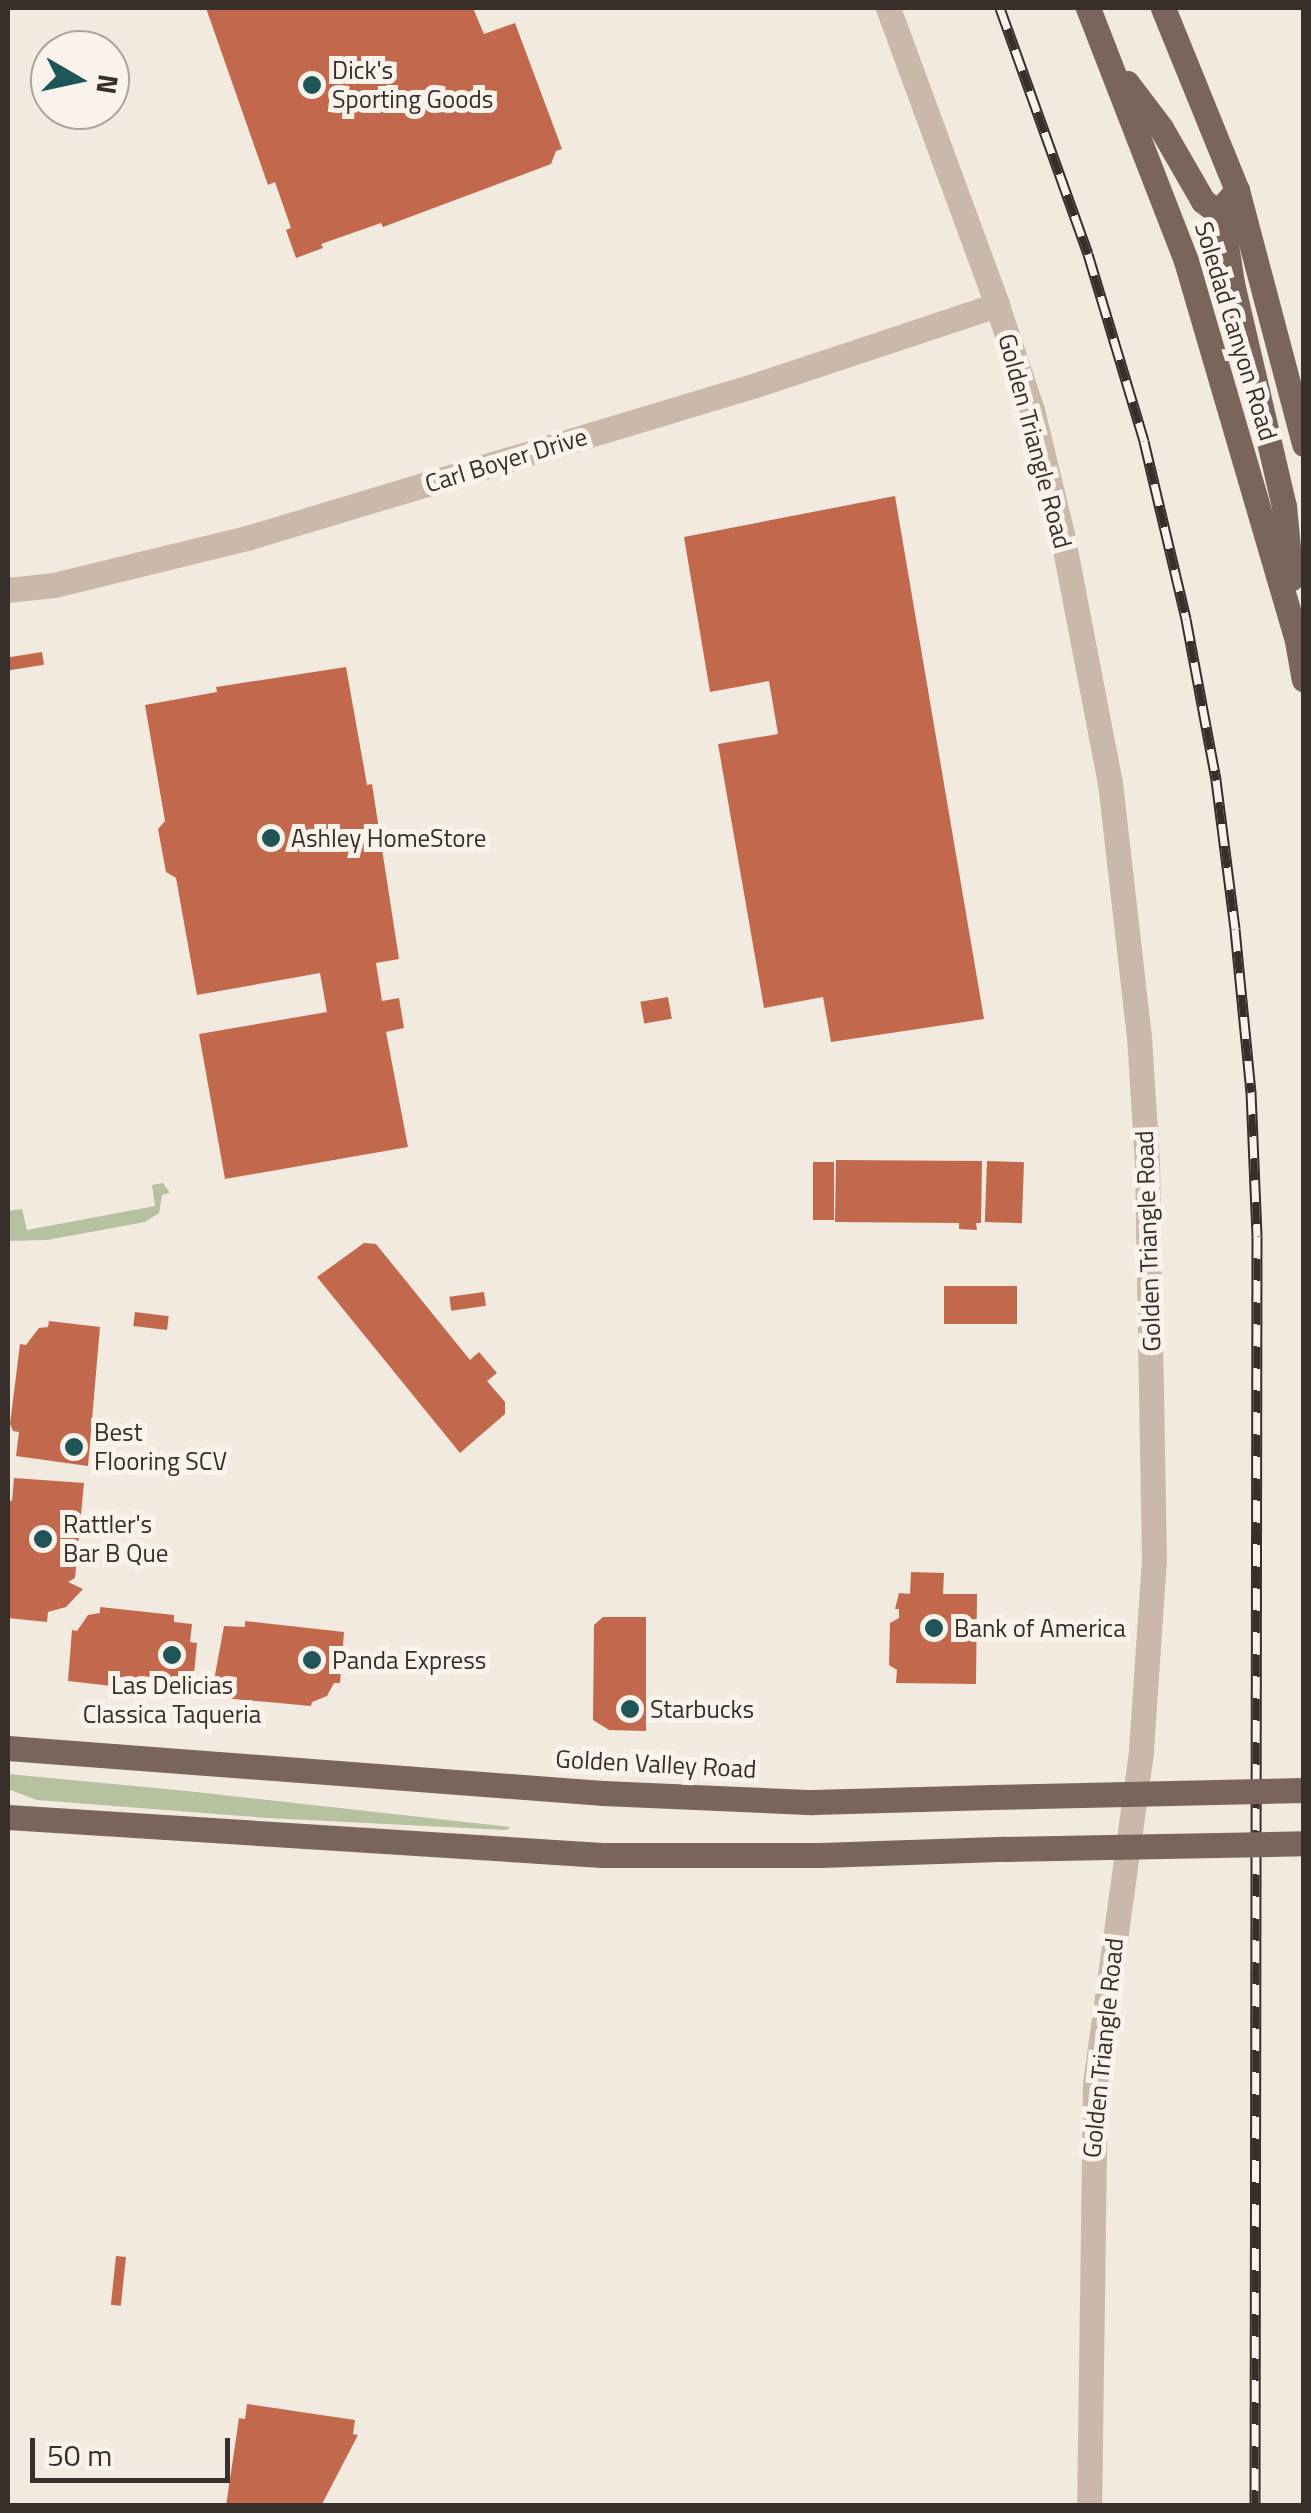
<!DOCTYPE html>
<style>
body{margin:0}
#map{position:relative;width:1311px;height:2513px;overflow:hidden;background:#f2e9df;font-family:"Titillium Web",sans-serif}
div>[style]{position:absolute}
.green>*{inset:0;background:#b5c19f}
.building>*{inset:0;background:#c2694d;transform-origin:0 0}
.tertiary>*{height:25px;margin:-12.5px;padding:0 12.5px;transform-origin:12.5px;border-radius:12.5px;background:#cab9ab}
.primary>*{height:25px;margin:-12.5px;padding:0 12.5px;transform-origin:12.5px;border-radius:12.5px;background:#79655b}
.rail>*{height:11px;margin-top:-5.5px;transform-origin:0;background:repeating-linear-gradient(90deg,#faf3eb 0 22px,#382e2a 0 44px);box-sizing:border-box;border-block:2px solid #382e2a}
.primary-bridge>*{height:25px;margin:-12.5px;padding:0 12.5px;transform-origin:12.5px;border-radius:12.5px;background:#79655b}
.dots>*{width:28px;height:28px;translate:-50% -50%;box-sizing:border-box;border:5px solid #faf3eb;border-radius:50%}
span{translate:-50% -50%;white-space:nowrap;text-align:center;line-height:1.15;-webkit-text-stroke:10px #faf3eb;paint-order:stroke}
.poi-label{font-size:25px;color:#382e2a}
.left{translate:0 -50%;text-align:left}
.street-label{font-size:25px;color:#382e2a}
.frame{position:absolute;inset:0;border:10px solid #382e2a;pointer-events:none}
.north{position:absolute;left:30px;top:30px;width:100px;height:100px;box-sizing:border-box;background:#faf3eb;border:2px solid #aca49e;border-radius:50%;rotate:99deg;font-size:28px;font-weight:700;line-height:40px;text-align:center;color:#382e2a}
.north::after{content:'';display:block;margin:auto;width:35px;height:45px;background:#205558;clip-path:polygon(50% 0,100% 100%,50% 72%,0 100%)}
.scale{position:absolute;left:30px;top:2438px;width:200px;height:45px;box-sizing:border-box;border:5px solid #382e2a;border-top:0;padding-left:12px;font-size:30px;line-height:35px;white-space:nowrap;color:#382e2a;-webkit-text-stroke:8px #faf3eb;paint-order:stroke}
</style>
<div id="map">
<div class="green">
<div style="clip-path:polygon(163px 1183px,170px 1193px,162px 1195px,159px 1213px,145px 1222px,47px 1240px,8px 1241px,8px 1211px,22px 1209px,27px 1230px,155px 1206px,152px 1185px)"></div>
<div style="clip-path:polygon(8px 1774px,187px 1791px,511px 1827px,506px 1830px,268px 1818px,37px 1800px,8px 1789px)"></div>
</div>
<div class="building">
<div style="clip-path:polygon(206px 8px,473px 8px,484px 34px,515px 23px,562px 149px,556px 151px,551px 164px,383px 227px,381px 223px,321px 244px,323px 248px,296px 258px,286px 230px,291px 228px,275px 182px,268px 185px)"></div>
<div style="clip-path:polygon(895px 496px,984px 1019px,831px 1042px,823px 997px,764px 1008px,718px 744px,778px 734px,769px 681px,710px 692px,684px 537px)"></div>
<div style="left:42px;top:652px;width:13px;height:35px;rotate:81deg"></div>
<div style="clip-path:polygon(346px 667px,367px 785px,372px 784px,399px 959px,376px 963px,382px 1001px,399px 998px,404px 1028px,386px 1032px,408px 1147px,225px 1179px,199px 1034px,327px 1012px,320px 973px,197px 995px,176px 878px,166px 872px,158px 829px,165px 821px,145px 705px,217px 692px,216px 687px)"></div>
<div style="left:668px;top:997px;width:22px;height:28px;rotate:80deg"></div>
<div style="clip-path:polygon(836px 1160px,982px 1161px,981px 1223px,976px 1223px,977px 1230px,959px 1229px,959px 1223px,835px 1222px)"></div>
<div style="left:987px;top:1161px;width:37px;height:61px;rotate:2deg"></div>
<div style="left:813px;top:1162px;width:21px;height:58px"></div>
<div style="clip-path:polygon(364px 1243px,376px 1244px,470px 1360px,479px 1352px,497px 1373px,487px 1381px,505px 1402px,505px 1414px,460px 1453px,317px 1277px)"></div>
<div style="left:944px;top:1286px;width:73px;height:38px"></div>
<div style="left:484px;top:1292px;width:14px;height:35px;rotate:82deg"></div>
<div style="left:135px;top:1312px;width:34px;height:14px;rotate:7deg"></div>
<div style="clip-path:polygon(49px 1321px,100px 1327px,88px 1466px,16px 1456px,19px 1432px,13px 1431px,10px 1424px,20px 1344px,26px 1345px,39px 1328px,48px 1327px)"></div>
<div style="clip-path:polygon(14px 1478px,84px 1483px,75px 1578px,68px 1582px,83px 1589px,66px 1607px,48px 1612px,47px 1622px,8px 1618px,8px 1500px,12px 1501px)"></div>
<div style="clip-path:polygon(911px 1572px,944px 1573px,943px 1594px,977px 1594px,976px 1684px,896px 1683px,897px 1670px,889px 1665px,890px 1623px,899px 1618px,899px 1609px,895px 1609px,899px 1593px,910px 1594px)"></div>
<div style="clip-path:polygon(100px 1607px,174px 1615px,174px 1622px,192px 1624px,190px 1642px,197px 1643px,192px 1695px,68px 1681px,72px 1630px,77px 1631px,88px 1615px,100px 1613px)"></div>
<div style="clip-path:polygon(603px 1617px,646px 1617px,646px 1731px,609px 1730px,593px 1720px,594px 1625px)"></div>
<div style="clip-path:polygon(245px 1621px,344px 1632px,340px 1683px,334px 1683px,327px 1696px,312px 1702px,311px 1706px,211px 1697px,224px 1626px,245px 1627px)"></div>
<div style="left:116px;top:2256px;width:10px;height:49px;rotate:6deg"></div>
<div style="clip-path:polygon(247px 2404px,355px 2420px,353px 2434px,358px 2435px,321px 2506px,226px 2506px,239px 2418px,245px 2419px)"></div>
</div>
<div class="tertiary">
<div style="left:888px;top:8px;width:316px;rotate:69.8deg"></div>
<div style="left:997px;top:305px;width:111px;rotate:71.6deg"></div>
<div style="left:1032px;top:410px;width:128px;rotate:76.4deg"></div>
<div style="left:1062px;top:534px;width:254px;rotate:79.1deg"></div>
<div style="left:1110px;top:783px;width:255px;rotate:83.5deg"></div>
<div style="left:1139px;top:1036px;width:127px;rotate:86.4deg"></div>
<div style="left:1147px;top:1163px;width:396px;rotate:89deg"></div>
<div style="left:1154px;top:1559px;width:193px;rotate:93.9deg"></div>
<div style="left:1141px;top:1752px;width:335px;rotate:97.9deg"></div>
<div style="left:1095px;top:2084px;width:422px;rotate:90.8deg"></div>
<div style="left:8px;top:590px;width:46px;rotate:-6.2deg"></div>
<div style="left:54px;top:585px;width:199px;rotate:-13.7deg"></div>
<div style="left:247px;top:538px;width:531px;rotate:-16.73deg"></div>
<div style="left:756px;top:385px;width:254px;rotate:-18.4deg"></div>
</div>
<div class="primary">
<div style="left:1088px;top:8px;width:271px;rotate:68.8deg"></div>
<div style="left:1186px;top:261px;width:396px;rotate:73.7deg"></div>
<div style="left:1297px;top:641px;width:39px;rotate:80deg"></div>
<div style="left:1163px;top:8px;width:196px;rotate:67.9deg"></div>
<div style="left:1237px;top:190px;width:263px;rotate:75.2deg"></div>
<div style="left:1127px;top:83px;width:56px;rotate:52.9deg"></div>
<div style="left:1161px;top:128px;width:84px;rotate:60.1deg"></div>
<div style="left:1203px;top:201px;width:39px;rotate:37deg"></div>
<div style="left:1237px;top:190px;width:17px;rotate:130deg"></div>
<div style="left:1226px;top:203px;width:16px;rotate:104deg"></div>
<div style="left:1222px;top:219px;width:65px;rotate:81.1deg"></div>
<div style="left:1232px;top:283px;width:229px;rotate:76.9deg"></div>
<div style="left:1284px;top:506px;width:73px;rotate:84.5deg"></div>
<div style="left:8px;top:1748px;width:597px;rotate:4.33deg"></div>
<div style="left:603px;top:1793px;width:210px;rotate:2.5deg"></div>
<div style="left:813px;top:1802px;width:179px;rotate:-1.6deg"></div>
<div style="left:8px;top:1817px;width:595px;rotate:3.66deg"></div>
<div style="left:602px;top:1855px;width:218px"></div>
<div style="left:820px;top:1855px;width:185px;rotate:-1.9deg"></div>
</div>
<div class="rail">
<div style="left:1000px;top:8px;width:261px;rotate:70.3deg"></div>
<div style="left:1088px;top:254px;width:195px;rotate:73.3deg"></div>
<div style="left:1144px;top:441px;width:183px;rotate:76.7deg"></div>
<div style="left:1186px;top:619px;width:164px;rotate:79.4deg"></div>
<div style="left:1216px;top:780px;width:150px;rotate:82.7deg"></div>
<div style="left:1235px;top:929px;width:164px;rotate:84.4deg"></div>
<div style="left:1251px;top:1092px;width:144px;rotate:87.6deg"></div>
<div style="left:1257px;top:1236px;width:1270px;rotate:90.09deg"></div>
</div>
<div class="primary-bridge">
<div style="left:992px;top:1797px;width:312px;rotate:-1.3deg"></div>
<div style="left:1005px;top:1849px;width:299px;rotate:-1.1deg"></div>
</div>
<div class="dots">
<div style="left:312px;top:85px;background:#205558"></div>
<div style="left:271px;top:838px;background:#205558"></div>
<div style="left:74px;top:1447px;background:#205558"></div>
<div style="left:43px;top:1539px;background:#205558"></div>
<div style="left:934px;top:1628px;background:#205558"></div>
<div style="left:172px;top:1655px;background:#205558"></div>
<div style="left:312px;top:1660px;background:#205558"></div>
<div style="left:630px;top:1709px;background:#205558"></div>
</div>
<div class="poi-label">
<span class="left" style="left:332px;top:85px">Dick's<br>Sporting Goods</span>
<span class="left" style="left:291px;top:838px">Ashley HomeStore</span>
<span class="left" style="left:94px;top:1447px">Best<br>Flooring SCV</span>
<span class="left" style="left:63px;top:1539px">Rattler's<br>Bar B Que</span>
<span class="left" style="left:954px;top:1628px">Bank of America</span>
<span class="left" style="left:332px;top:1660px">Panda Express</span>
<span style="left:172px;top:1700px">Las Delicias<br>Classica Taqueria</span>
<span class="left" style="left:650px;top:1709px">Starbucks</span>
</div>
<div class="street-label">
<span style="left:1236px;top:331px;rotate:73deg">Soledad Canyon Road</span>
<span style="left:1035px;top:441px;rotate:75deg">Golden Triangle Road</span>
<span style="left:506px;top:460px;rotate:-17deg">Carl Boyer Drive</span>
<span style="left:1148px;top:1241px;rotate:-92deg">Golden Triangle Road</span>
<span style="left:656px;top:1764px;rotate:3deg">Golden Valley Road</span>
<span style="left:1103px;top:2048px;rotate:-84deg">Golden Triangle Road</span>
</div>
<div class="frame"></div>
<div class="north">N</div>
<div class="scale">50 m</div>
</div>
